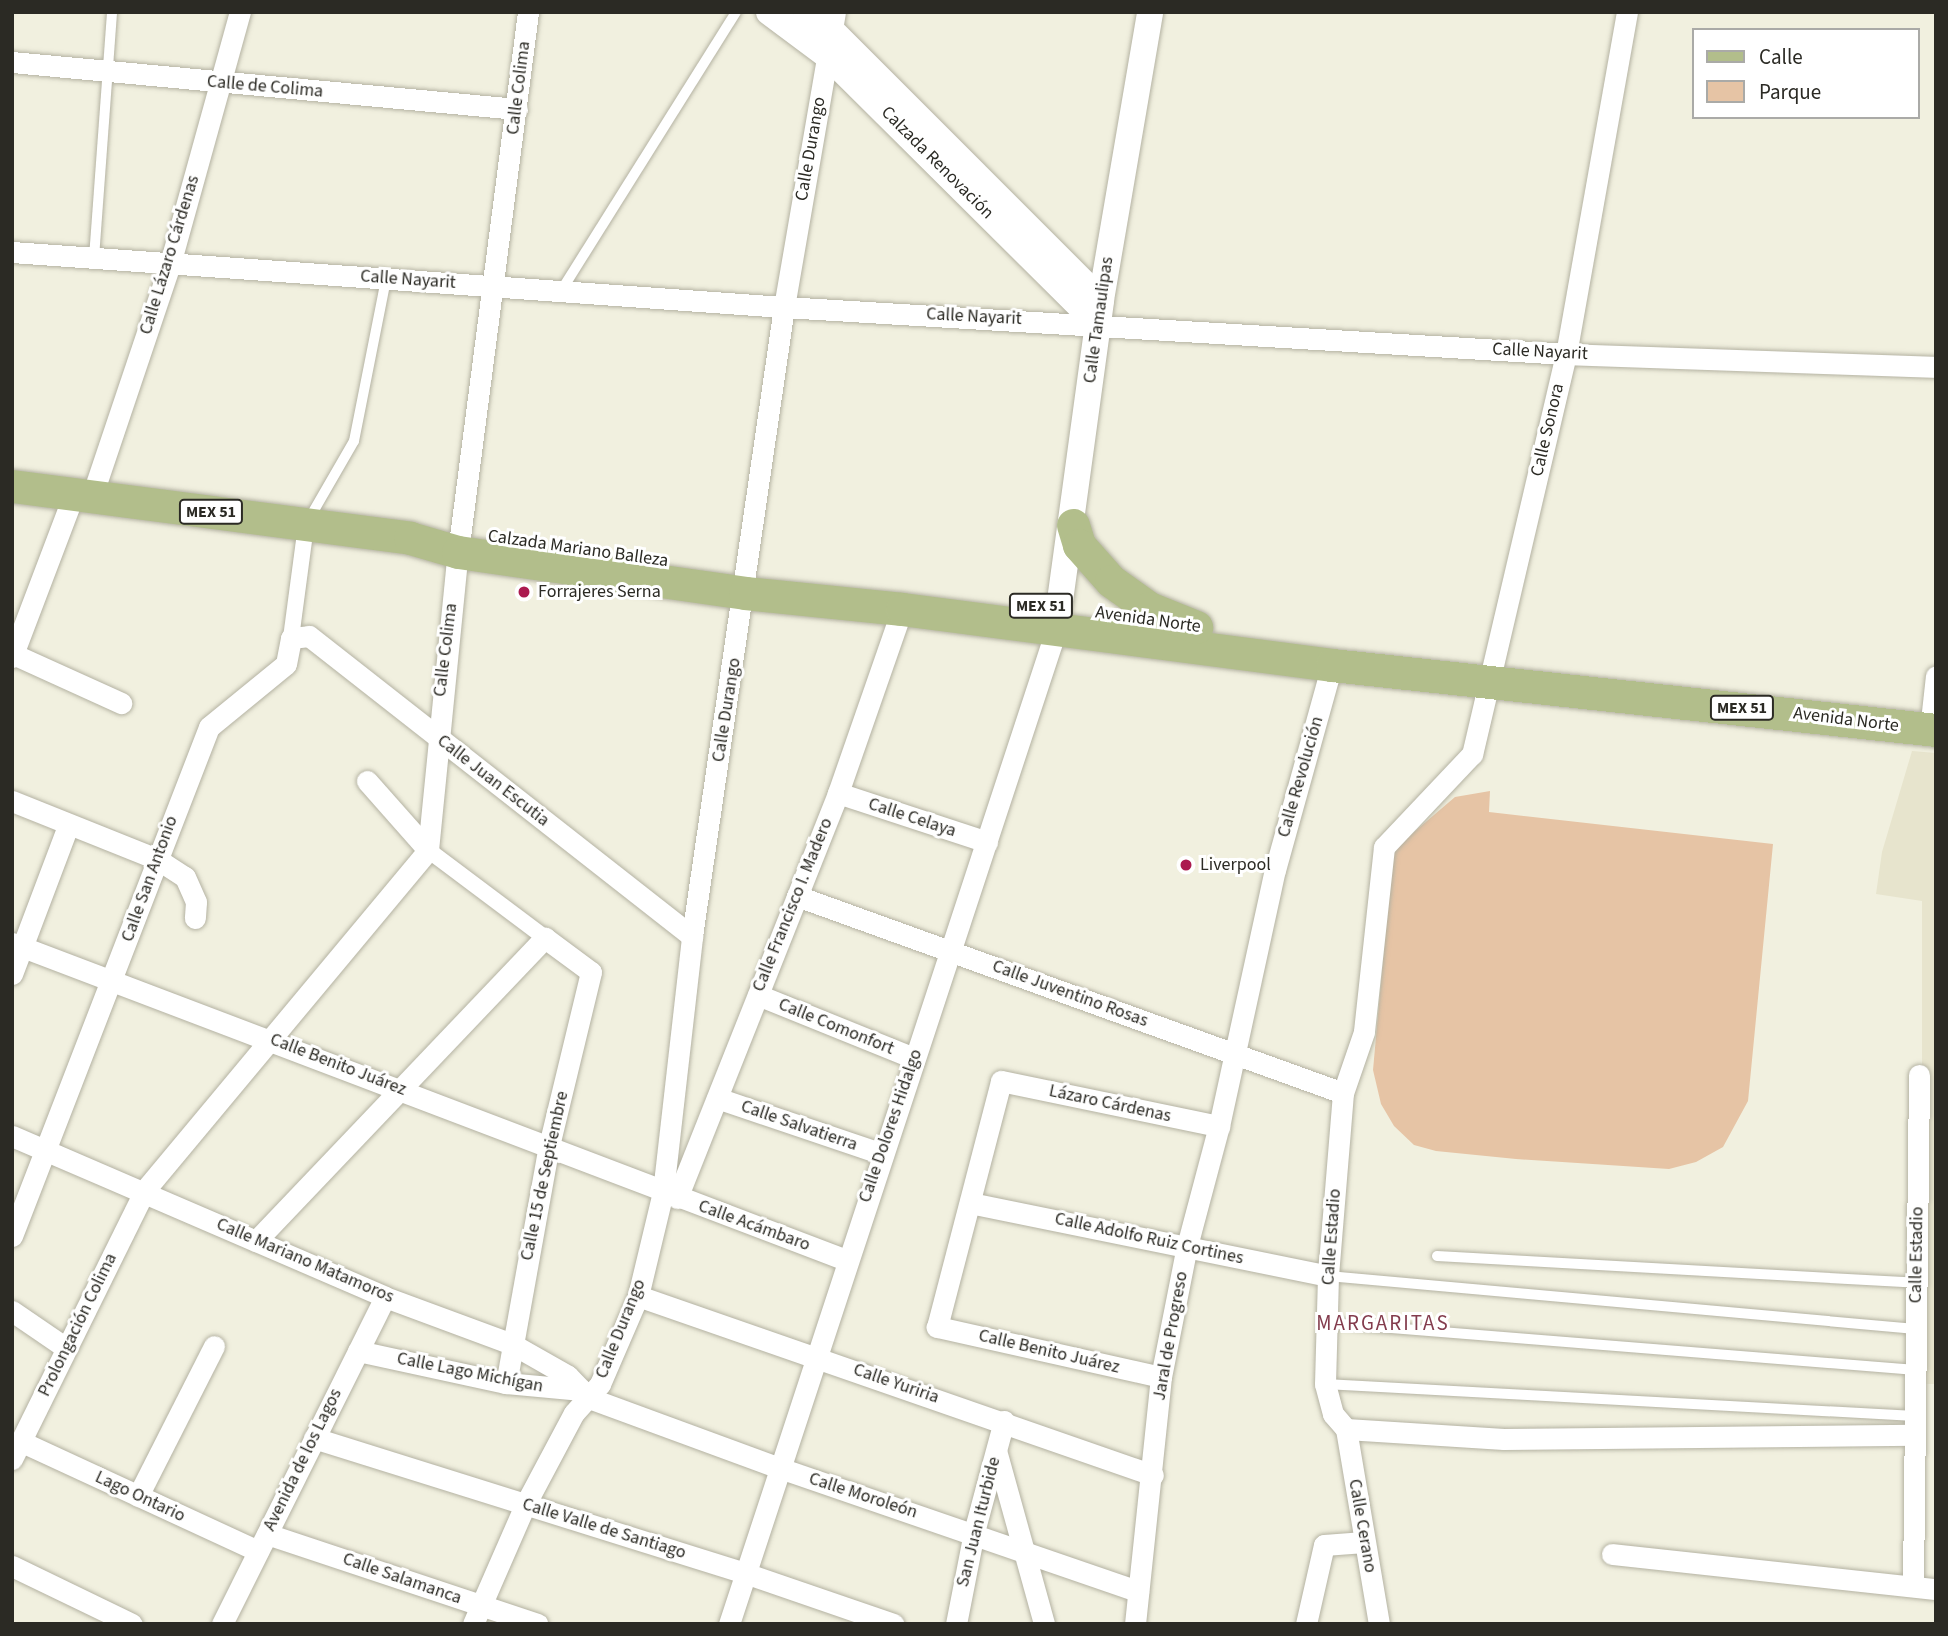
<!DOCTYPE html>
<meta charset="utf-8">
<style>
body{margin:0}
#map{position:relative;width:1948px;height:1636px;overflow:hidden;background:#f1f0df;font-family:"Source Sans 3",sans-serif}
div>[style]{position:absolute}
.built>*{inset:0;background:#e7e4cd}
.green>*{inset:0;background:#e6c4a5}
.roads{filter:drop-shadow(0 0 2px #b4b2a2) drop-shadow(0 0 2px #b4b2a2)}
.service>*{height:10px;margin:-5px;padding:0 5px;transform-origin:5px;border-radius:5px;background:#fff}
.pedestrian>*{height:16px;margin:-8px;padding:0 8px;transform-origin:8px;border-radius:8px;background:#fff}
.minor>*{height:21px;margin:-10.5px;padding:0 10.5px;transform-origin:10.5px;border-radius:10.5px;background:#fff}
.tertiary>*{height:26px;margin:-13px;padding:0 13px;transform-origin:13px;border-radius:13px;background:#fff}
.primary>*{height:33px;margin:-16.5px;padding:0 16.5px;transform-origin:16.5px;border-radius:16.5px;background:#b2be8b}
.dots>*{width:19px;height:19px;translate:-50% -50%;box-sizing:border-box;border:4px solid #fff;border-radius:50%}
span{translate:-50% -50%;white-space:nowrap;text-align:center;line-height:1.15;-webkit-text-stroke:6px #fff;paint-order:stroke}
.shield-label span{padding:2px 5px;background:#fff;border:2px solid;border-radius:5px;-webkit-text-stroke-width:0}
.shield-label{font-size:16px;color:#2b2a24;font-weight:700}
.street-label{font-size:18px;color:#2b2a24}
.poi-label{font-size:18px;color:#2b2a24}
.left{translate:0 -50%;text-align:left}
.quarter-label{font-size:21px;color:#833c4d;letter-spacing:2px}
.frame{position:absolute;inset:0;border:14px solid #2b2a24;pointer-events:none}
.legend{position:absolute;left:1692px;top:28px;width:228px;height:91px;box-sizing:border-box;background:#fff;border:2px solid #aaaaa7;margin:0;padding:9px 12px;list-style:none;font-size:21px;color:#2b2a24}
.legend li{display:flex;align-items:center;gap:14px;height:35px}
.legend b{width:35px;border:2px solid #aaaaa7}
</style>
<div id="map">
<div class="built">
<div style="clip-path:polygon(1912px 751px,1936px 753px,1936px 1384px,1918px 1384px,1922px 1282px,1922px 901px,1876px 894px,1882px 852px)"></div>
</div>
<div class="green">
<div style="clip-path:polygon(1490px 791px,1489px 812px,1773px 844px,1748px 1101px,1723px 1147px,1696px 1162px,1669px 1169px,1516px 1159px,1436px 1151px,1414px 1145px,1394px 1126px,1381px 1104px,1373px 1070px,1393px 850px,1455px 797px)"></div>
</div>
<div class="roads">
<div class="service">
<div style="left:94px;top:258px;width:247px;rotate:-85.8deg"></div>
<div style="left:561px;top:291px;width:329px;rotate:-57.9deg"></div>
<div style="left:309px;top:519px;width:90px;rotate:-60deg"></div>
<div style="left:354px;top:441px;width:165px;rotate:-78.8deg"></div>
<div style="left:1437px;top:1256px;width:481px;rotate:3.2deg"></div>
<div style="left:1328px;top:1276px;width:590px;rotate:5.15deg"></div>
<div style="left:1329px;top:1323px;width:589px;rotate:4.58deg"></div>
<div style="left:1325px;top:1384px;width:591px;rotate:3.1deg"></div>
</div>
<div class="pedestrian">
<div style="left:291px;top:638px;width:114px;rotate:-82.4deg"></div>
<div style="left:428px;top:850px;width:146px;rotate:36.9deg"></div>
</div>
<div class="minor">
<div style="left:1627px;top:12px;width:347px;rotate:100.1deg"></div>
<div style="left:1566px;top:354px;width:411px;rotate:103.2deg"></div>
<div style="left:1472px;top:754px;width:128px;rotate:133.4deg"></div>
<div style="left:1384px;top:847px;width:186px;rotate:96.2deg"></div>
<div style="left:1364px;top:1032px;width:65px;rotate:109deg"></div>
<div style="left:1343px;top:1093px;width:184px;rotate:94.7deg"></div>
<div style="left:1328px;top:1276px;width:108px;rotate:91.6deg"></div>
<div style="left:1325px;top:1384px;width:31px;rotate:75deg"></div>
<div style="left:1333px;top:1414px;width:20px;rotate:49deg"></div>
<div style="left:1346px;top:1429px;width:158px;rotate:3.6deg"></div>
<div style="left:1504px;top:1439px;width:411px;rotate:-0.6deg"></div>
<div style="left:12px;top:62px;width:507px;rotate:5.32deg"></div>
<div style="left:12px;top:252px;width:774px;rotate:4.08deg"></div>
<div style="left:784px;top:307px;width:783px;rotate:3.44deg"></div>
<div style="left:1566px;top:354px;width:370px;rotate:2deg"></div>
<div style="left:92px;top:496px;width:245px;rotate:-71.4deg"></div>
<div style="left:170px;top:264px;width:262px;rotate:-74.5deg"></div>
<div style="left:13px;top:654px;width:119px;rotate:24.4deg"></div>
<div style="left:12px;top:657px;width:174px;rotate:-69.2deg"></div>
<div style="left:1930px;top:730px;width:54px;rotate:-83.7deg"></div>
<div style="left:367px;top:781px;width:92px;rotate:48.5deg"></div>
<div style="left:838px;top:793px;width:157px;rotate:18.2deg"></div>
<div style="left:12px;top:801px;width:156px;rotate:21.8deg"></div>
<div style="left:157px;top:859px;width:33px;rotate:33deg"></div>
<div style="left:185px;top:877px;width:27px;rotate:66deg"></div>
<div style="left:196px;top:902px;width:16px;rotate:94deg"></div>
<div style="left:797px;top:896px;width:580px;rotate:19.84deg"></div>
<div style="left:12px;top:943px;width:892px;rotate:20.81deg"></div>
<div style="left:12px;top:974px;width:158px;rotate:-69.3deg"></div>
<div style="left:758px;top:995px;width:168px;rotate:22deg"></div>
<div style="left:717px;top:1098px;width:174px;rotate:18.7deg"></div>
<div style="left:12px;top:1136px;width:406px;rotate:23.3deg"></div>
<div style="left:385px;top:1297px;width:135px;rotate:20.3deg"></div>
<div style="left:512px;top:1344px;width:64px;rotate:29.7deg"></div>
<div style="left:568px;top:1376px;width:30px;rotate:46deg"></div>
<div style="left:589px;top:1398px;width:200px;rotate:20.2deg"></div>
<div style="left:777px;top:1467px;width:382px;rotate:19deg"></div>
<div style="left:677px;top:1198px;width:436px;rotate:-68.3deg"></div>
<div style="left:838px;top:793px;width:195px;rotate:-70.8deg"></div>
<div style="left:970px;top:1203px;width:365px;rotate:11.5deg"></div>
<div style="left:12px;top:1236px;width:546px;rotate:-68.84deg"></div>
<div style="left:209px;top:727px;width:99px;rotate:-39.3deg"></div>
<div style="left:286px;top:664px;width:26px;rotate:-79deg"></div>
<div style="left:291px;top:638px;width:18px;rotate:-6deg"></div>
<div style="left:309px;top:636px;width:487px;rotate:38.1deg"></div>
<div style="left:256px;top:1241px;width:419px;rotate:-46.4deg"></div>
<div style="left:545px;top:938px;width:57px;rotate:36.5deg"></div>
<div style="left:591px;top:972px;width:178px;rotate:103.6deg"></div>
<div style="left:549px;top:1145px;width:242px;rotate:100.2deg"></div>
<div style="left:638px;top:1296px;width:545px;rotate:19.17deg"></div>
<div style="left:12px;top:1311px;width:65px;rotate:34.4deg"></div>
<div style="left:358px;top:1351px;width:151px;rotate:12.2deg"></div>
<div style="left:506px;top:1383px;width:76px;rotate:5.3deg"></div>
<div style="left:1161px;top:1377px;width:230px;rotate:-167.4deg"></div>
<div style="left:937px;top:1327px;width:254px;rotate:-75.4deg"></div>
<div style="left:1001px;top:1081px;width:223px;rotate:11.7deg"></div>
<div style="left:1346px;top:1429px;width:198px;rotate:80.4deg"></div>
<div style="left:314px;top:1438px;width:452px;rotate:17.4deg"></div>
<div style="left:745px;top:1573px;width:157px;rotate:19deg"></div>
<div style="left:22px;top:1442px;width:260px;rotate:24.8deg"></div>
<div style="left:997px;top:1454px;width:176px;rotate:74.5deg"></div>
<div style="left:12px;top:1459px;width:300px;rotate:-63.7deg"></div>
<div style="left:145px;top:1190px;width:442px;rotate:-50.2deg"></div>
<div style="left:428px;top:850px;width:300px;rotate:-84.3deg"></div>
<div style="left:458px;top:552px;width:545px;rotate:-82.61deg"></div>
<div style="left:138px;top:1496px;width:168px;rotate:-63.1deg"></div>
<div style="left:267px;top:1534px;width:285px;rotate:18.4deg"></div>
<div style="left:1612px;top:1554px;width:326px;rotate:6.2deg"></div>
<div style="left:12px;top:1566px;width:133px;rotate:25.8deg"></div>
<div style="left:1913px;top:1583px;width:508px;rotate:-89.32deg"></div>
<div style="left:222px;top:1624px;width:365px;rotate:-63.5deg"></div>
<div style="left:473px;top:1624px;width:130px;rotate:-66.4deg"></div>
<div style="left:525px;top:1505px;width:104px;rotate:-62deg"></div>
<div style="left:574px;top:1413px;width:39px;rotate:-48deg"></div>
<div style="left:600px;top:1384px;width:96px;rotate:-66.6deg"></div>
<div style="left:638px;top:1296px;width:107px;rotate:-76.5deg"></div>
<div style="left:663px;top:1192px;width:258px;rotate:-83.5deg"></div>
<div style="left:692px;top:936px;width:636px;rotate:-81.68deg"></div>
<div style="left:784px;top:307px;width:299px;rotate:-80.2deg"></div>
<div style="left:729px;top:1624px;width:1046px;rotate:-71.79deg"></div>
<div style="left:956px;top:1624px;width:94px;rotate:-78.9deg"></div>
<div style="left:974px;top:1532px;width:115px;rotate:-74.9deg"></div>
<div style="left:1135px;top:1624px;width:248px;rotate:-84deg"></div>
<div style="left:1161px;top:1377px;width:134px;rotate:-78.8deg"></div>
<div style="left:1187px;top:1246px;width:124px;rotate:-75.1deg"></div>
<div style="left:1219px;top:1126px;width:262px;rotate:-77.7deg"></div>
<div style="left:1275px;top:870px;width:213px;rotate:-74.5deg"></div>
<div style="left:1306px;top:1624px;width:81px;rotate:-77.2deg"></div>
<div style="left:1324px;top:1545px;width:40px;rotate:-4.3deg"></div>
</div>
<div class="tertiary">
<div style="left:769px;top:12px;width:74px;rotate:36.7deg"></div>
<div style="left:828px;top:56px;width:380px;rotate:44.8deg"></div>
<div style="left:806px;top:12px;width:32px;rotate:36deg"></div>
<div style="left:832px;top:31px;width:380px;rotate:45deg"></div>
<div style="left:1056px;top:630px;width:333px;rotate:-82.2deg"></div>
<div style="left:1101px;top:300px;width:292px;rotate:-80.3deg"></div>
</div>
<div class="primary">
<div style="left:12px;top:486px;width:401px;rotate:7.4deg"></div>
<div style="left:410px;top:538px;width:50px;rotate:16.3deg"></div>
<div style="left:458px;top:552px;width:290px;rotate:8.1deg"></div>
<div style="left:745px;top:593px;width:158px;rotate:5.8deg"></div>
<div style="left:902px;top:609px;width:434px;rotate:7.4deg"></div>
<div style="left:1332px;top:665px;width:607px;rotate:6.14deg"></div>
<div style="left:1073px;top:525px;width:21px;rotate:73deg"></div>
<div style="left:1079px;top:545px;width:48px;rotate:48.4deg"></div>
<div style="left:1111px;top:581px;width:47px;rotate:35.4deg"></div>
<div style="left:1149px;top:608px;width:51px;rotate:22deg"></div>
</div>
</div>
<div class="dots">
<div style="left:524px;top:592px;background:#ab1a4f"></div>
<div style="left:1186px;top:865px;background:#ab1a4f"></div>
</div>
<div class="shield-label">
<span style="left:211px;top:512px">MEX 51</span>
<span style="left:1041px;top:606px">MEX 51</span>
<span style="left:1742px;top:708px">MEX 51</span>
</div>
<div class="street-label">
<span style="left:265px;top:87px;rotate:5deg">Calle de Colima</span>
<span style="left:519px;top:88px;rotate:-83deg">Calle Colima</span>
<span style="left:811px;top:149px;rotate:-80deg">Calle Durango</span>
<span style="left:937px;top:163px;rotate:45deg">Calzada Renovación</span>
<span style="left:170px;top:255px;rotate:-73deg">Calle Lázaro Cárdenas</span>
<span style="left:408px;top:280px;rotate:4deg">Calle Nayarit</span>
<span style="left:974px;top:317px;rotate:3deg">Calle Nayarit</span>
<span style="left:1099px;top:320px;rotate:-82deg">Calle Tamaulipas</span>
<span style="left:1540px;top:352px;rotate:3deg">Calle Nayarit</span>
<span style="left:1548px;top:430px;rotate:-77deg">Calle Sonora</span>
<span style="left:578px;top:549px;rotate:8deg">Calzada Mariano Balleza</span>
<span style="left:1148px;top:620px;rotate:8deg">Avenida Norte</span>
<span style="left:446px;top:650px;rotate:-83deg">Calle Colima</span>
<span style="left:727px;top:710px;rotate:-81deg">Calle Durango</span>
<span style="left:1846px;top:720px;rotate:7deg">Avenida Norte</span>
<span style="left:1301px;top:777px;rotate:-74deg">Calle Revolución</span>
<span style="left:493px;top:781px;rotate:38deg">Calle Juan Escutia</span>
<span style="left:912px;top:818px;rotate:18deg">Calle Celaya</span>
<span style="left:150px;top:879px;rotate:-70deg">Calle San Antonio</span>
<span style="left:793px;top:905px;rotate:-68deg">Calle Francisco I. Madero</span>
<span style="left:1070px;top:994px;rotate:20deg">Calle Juventino Rosas</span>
<span style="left:836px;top:1027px;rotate:22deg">Calle Comonfort</span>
<span style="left:338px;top:1065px;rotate:21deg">Calle Benito Juárez</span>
<span style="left:1110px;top:1104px;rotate:12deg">Lázaro Cárdenas</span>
<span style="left:799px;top:1126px;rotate:19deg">Calle Salvatierra</span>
<span style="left:891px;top:1126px;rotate:-71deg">Calle Dolores Hidalgo</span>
<span style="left:545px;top:1176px;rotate:-78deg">Calle 15 de Septiembre</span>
<span style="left:754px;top:1226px;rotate:20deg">Calle Acámbaro</span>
<span style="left:1332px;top:1237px;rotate:-86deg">Calle Estadio</span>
<span style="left:1149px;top:1239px;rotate:12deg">Calle Adolfo Ruiz Cortines</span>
<span style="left:1917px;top:1255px;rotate:-89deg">Calle Estadio</span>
<span style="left:305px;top:1261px;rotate:23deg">Calle Mariano Matamoros</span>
<span style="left:78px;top:1325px;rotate:-64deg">Prolongación Colima</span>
<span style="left:621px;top:1329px;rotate:-68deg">Calle Durango</span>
<span style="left:1171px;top:1336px;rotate:-80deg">Jaral de Progreso</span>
<span style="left:1049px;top:1352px;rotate:13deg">Calle Benito Juárez</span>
<span style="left:470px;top:1373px;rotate:11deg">Calle Lago Michígan</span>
<span style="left:896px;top:1384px;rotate:19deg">Calle Yuriria</span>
<span style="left:303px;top:1460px;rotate:-64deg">Avenida de los Lagos</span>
<span style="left:863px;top:1496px;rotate:18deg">Calle Moroleón</span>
<span style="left:140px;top:1497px;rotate:25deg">Lago Ontario</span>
<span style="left:979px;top:1522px;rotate:-76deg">San Juan Iturbide</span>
<span style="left:1362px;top:1526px;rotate:80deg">Calle Cerano</span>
<span style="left:604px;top:1529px;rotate:17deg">Calle Valle de Santiago</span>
<span style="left:402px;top:1579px;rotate:19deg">Calle Salamanca</span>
</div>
<div class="poi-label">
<span class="left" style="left:538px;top:592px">Forrajeres Serna</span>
<span class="left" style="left:1200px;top:865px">Liverpool</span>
</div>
<div class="quarter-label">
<span style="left:1383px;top:1323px">MARGARITAS</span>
</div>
<div class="frame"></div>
<ul class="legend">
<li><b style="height:9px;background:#b2be8b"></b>Calle</li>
<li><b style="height:19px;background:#e6c4a5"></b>Parque</li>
</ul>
</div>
